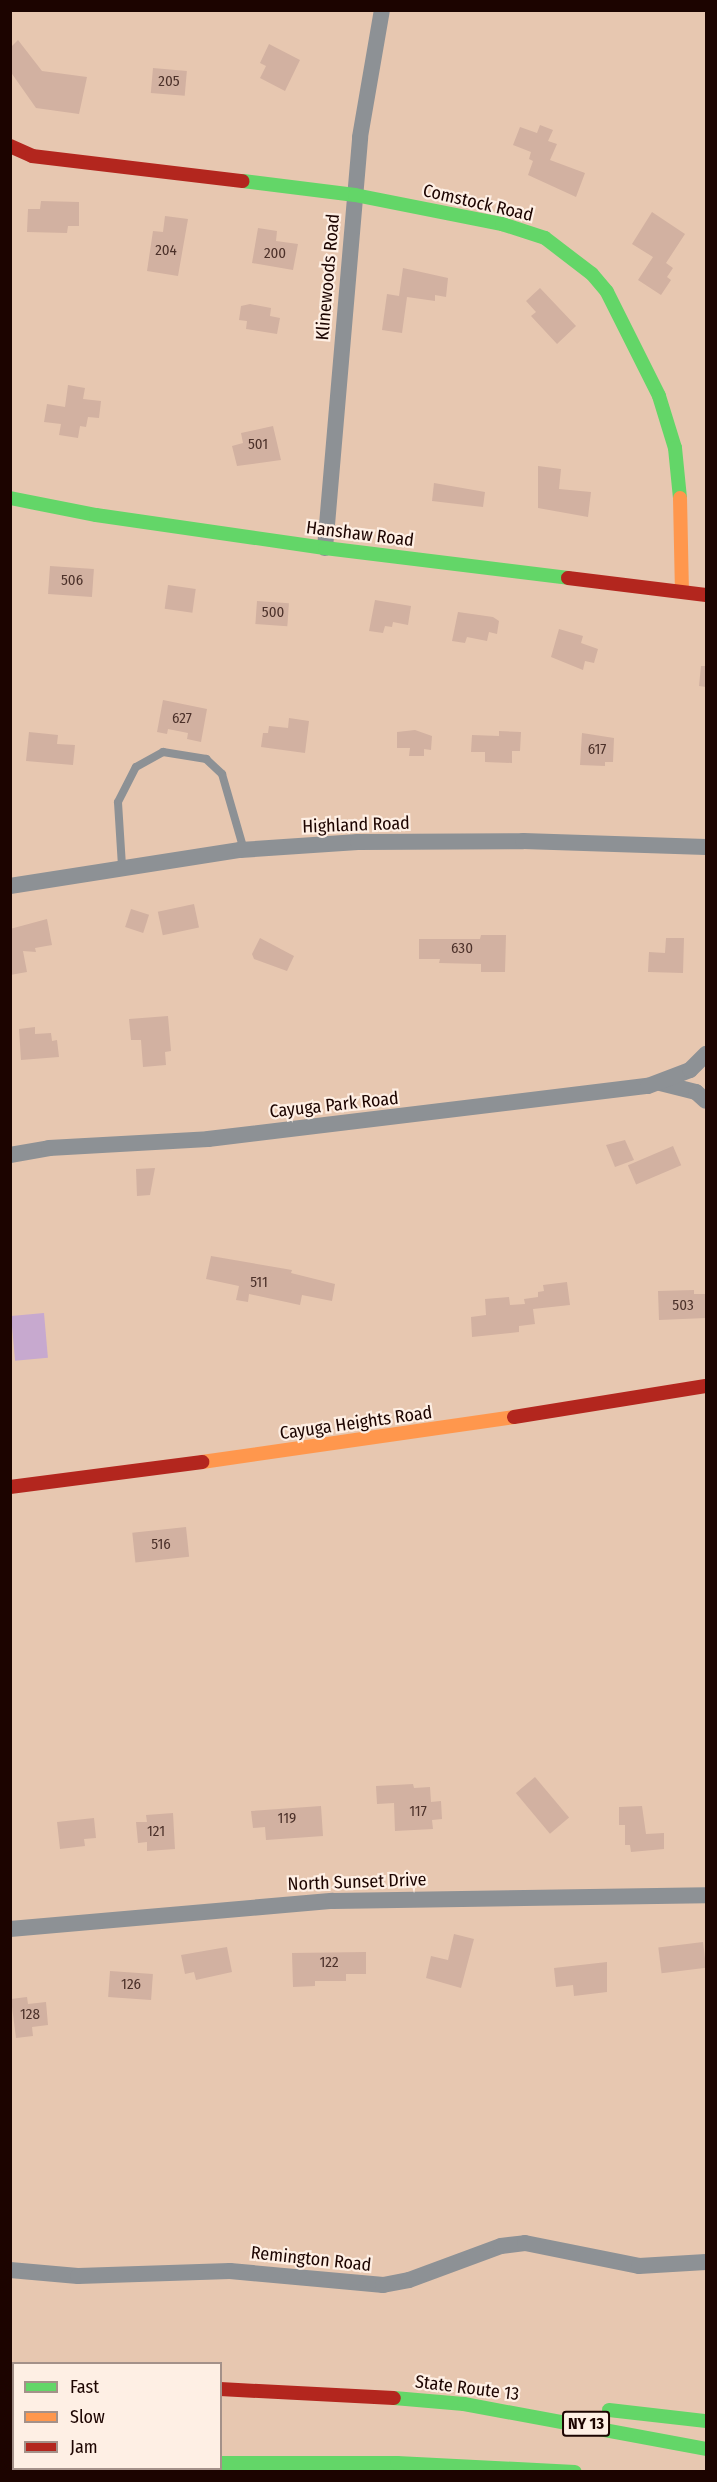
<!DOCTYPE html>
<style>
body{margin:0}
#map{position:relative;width:717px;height:2482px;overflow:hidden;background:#e7c7b0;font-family:"Fira Sans Condensed",sans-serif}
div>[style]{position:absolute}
.green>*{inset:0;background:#c7a9cf;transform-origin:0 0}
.building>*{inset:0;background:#d2b1a1;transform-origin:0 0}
.lane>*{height:8px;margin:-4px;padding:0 4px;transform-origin:4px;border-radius:4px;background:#8d9195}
.street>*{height:16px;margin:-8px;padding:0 8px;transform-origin:8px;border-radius:8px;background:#8d9195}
.fast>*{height:14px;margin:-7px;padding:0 7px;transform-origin:7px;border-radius:7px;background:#63d668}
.slow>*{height:14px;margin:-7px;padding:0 7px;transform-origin:7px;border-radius:7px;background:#ff974d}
.jam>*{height:14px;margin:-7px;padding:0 7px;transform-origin:7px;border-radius:7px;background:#b3261e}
span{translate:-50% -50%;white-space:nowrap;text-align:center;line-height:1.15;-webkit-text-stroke:4.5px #feefe4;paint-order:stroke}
.number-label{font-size:15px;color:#4c312a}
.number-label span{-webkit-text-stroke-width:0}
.shield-label span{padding:2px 4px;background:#feefe4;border:2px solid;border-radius:4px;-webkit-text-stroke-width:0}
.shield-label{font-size:16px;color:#1c0400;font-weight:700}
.street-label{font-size:18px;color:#1c0400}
.frame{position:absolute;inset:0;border:12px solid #1c0400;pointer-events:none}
.legend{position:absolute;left:12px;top:2362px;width:210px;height:108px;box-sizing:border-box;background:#feefe4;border:2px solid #a49189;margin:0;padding:8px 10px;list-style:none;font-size:18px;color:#1c0400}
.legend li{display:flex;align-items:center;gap:12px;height:30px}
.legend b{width:30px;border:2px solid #a49189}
</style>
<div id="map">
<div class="green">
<div style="left:44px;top:1313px;width:45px;height:33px;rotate:85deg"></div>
</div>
<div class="building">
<div style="clip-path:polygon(18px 40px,42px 71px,87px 77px,79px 114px,36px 108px,10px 71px,10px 48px)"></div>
<div style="clip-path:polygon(269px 44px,300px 60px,285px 91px,260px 78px,266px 66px,260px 63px)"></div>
<div style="left:153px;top:68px;width:34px;height:25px;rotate:5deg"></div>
<div style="clip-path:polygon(540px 125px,553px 130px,548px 141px,557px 144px,550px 160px,585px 173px,576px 197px,528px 175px,533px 161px,529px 159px,531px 152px,513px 145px,520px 127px,537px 133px)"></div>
<div style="clip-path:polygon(41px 201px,79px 202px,79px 226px,68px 226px,67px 233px,27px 232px,28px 209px,40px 209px)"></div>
<div style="clip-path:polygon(652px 212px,685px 234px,666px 263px,673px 268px,667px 277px,671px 280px,661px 295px,638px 280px,653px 257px,632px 244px)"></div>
<div style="clip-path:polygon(165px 216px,188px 219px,178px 276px,147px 271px,153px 231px,163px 232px)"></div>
<div style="clip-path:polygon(258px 228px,277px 231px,276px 241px,298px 244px,293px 270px,252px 263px)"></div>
<div style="clip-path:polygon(403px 268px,448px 278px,446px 297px,435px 295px,435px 301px,407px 297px,402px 333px,382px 330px,387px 294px,399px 296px)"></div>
<div style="clip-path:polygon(540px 288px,576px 326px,557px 344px,531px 316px,536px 312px,526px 301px)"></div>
<div style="clip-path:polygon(250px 304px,271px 308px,270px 316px,280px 318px,277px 334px,246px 329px,247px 321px,239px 320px,241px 306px)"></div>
<div style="clip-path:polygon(68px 385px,85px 388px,83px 399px,101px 401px,99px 418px,88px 417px,86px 427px,80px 426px,78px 438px,59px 435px,61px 424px,44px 422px,47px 404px,65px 407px)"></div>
<div style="clip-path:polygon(273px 426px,281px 460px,237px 466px,232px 446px,243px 443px,241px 433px)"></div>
<div style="clip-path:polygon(538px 466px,561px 469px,559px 489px,591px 492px,588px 517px,538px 508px)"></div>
<div style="clip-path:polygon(434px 483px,485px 492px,483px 507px,432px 501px)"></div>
<div style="left:50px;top:566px;width:44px;height:28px;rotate:4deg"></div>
<div style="left:168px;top:585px;width:28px;height:24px;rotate:8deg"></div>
<div style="clip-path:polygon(375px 600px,411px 606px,408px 625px,393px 622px,392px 627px,385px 626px,383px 633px,369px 631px)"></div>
<div style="left:257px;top:601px;width:32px;height:23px;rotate:4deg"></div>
<div style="clip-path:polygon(458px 612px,493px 617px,499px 621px,497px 634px,489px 632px,487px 641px,467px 637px,465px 643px,452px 641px)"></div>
<div style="clip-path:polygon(559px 629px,583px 636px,581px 643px,598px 649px,594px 663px,585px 661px,583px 670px,551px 657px)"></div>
<div style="clip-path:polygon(701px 666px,706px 666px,706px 687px,699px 686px)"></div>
<div style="clip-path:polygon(163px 700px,207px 709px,201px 742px,187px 739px,188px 733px,168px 729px,167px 734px,157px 732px)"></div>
<div style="clip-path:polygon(289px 718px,309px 721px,305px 753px,261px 747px,263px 733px,268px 733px,269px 726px,288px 728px)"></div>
<div style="clip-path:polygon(415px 730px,432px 736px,431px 750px,424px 749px,424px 756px,409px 756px,410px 748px,397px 748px,397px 732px)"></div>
<div style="clip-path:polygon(499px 731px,521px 732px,520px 751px,512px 751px,512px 763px,485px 762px,485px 752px,471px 752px,472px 735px,499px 736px)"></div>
<div style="clip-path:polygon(29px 732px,58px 735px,57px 744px,75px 745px,73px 765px,26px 761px)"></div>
<div style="clip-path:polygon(582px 733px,614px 738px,613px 762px,605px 762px,605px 766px,580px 765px)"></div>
<div style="left:194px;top:904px;width:24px;height:37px;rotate:78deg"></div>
<div style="left:131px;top:909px;width:19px;height:19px;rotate:18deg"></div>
<div style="clip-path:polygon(47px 919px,52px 945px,35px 948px,36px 952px,23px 951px,27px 972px,10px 975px,10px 929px)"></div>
<div style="clip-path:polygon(481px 935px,506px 935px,505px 972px,481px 972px,481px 964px,439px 963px,440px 959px,419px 959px,419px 939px,480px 939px)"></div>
<div style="clip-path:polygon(260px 938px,294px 956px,287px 971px,254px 959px,252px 954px)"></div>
<div style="clip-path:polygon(666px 938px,684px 938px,683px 973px,648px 972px,649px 952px,665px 953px)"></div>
<div style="clip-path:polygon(168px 1016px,171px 1051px,165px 1052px,166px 1065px,143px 1067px,141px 1040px,131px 1040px,129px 1019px)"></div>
<div style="clip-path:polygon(35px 1027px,35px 1034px,51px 1033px,52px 1041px,57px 1040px,59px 1057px,21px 1060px,19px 1029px)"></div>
<div style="clip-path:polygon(625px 1140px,634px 1160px,615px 1167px,606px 1145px)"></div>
<div style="left:673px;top:1146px;width:21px;height:49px;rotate:67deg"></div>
<div style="clip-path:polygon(155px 1168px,150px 1195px,137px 1196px,136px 1169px)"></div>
<div style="clip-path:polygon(211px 1256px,292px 1270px,291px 1273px,335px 1284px,332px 1301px,302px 1295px,300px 1305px,249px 1294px,248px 1302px,236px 1300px,239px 1286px,206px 1279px)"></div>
<div style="clip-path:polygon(567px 1282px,570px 1305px,533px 1309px,535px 1324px,519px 1326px,519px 1332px,472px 1337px,471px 1317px,486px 1315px,485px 1299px,509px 1297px,510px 1305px,525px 1304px,524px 1299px,538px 1297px,538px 1292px,544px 1291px,543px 1285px)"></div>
<div style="clip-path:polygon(694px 1290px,694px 1294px,706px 1294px,706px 1318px,659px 1320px,658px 1291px)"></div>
<div style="left:186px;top:1527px;width:30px;height:54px;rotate:84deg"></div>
<div style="left:535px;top:1777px;width:53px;height:25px;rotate:50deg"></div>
<div style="clip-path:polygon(413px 1784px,414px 1788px,430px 1787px,431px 1802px,441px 1801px,442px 1819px,432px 1820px,433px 1829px,395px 1831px,394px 1803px,377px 1804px,376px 1786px)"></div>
<div style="clip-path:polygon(321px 1806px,323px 1836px,266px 1840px,265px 1827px,253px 1828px,251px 1811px)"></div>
<div style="clip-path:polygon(642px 1806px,646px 1834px,664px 1833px,664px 1849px,631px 1852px,630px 1845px,625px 1845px,625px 1825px,619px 1825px,619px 1807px)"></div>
<div style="clip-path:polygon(173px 1813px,175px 1849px,147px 1851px,147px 1842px,138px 1843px,136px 1822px,147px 1822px,146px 1815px)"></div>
<div style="clip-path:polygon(94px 1818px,96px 1838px,84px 1839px,85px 1846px,60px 1849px,57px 1822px)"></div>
<div style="clip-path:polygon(454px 1934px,474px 1939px,461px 1988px,426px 1978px,431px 1956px,448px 1960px)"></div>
<div style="left:703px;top:1942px;width:26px;height:45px;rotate:83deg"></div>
<div style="clip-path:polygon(227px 1947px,232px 1972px,196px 1980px,194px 1972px,185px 1974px,181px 1955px)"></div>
<div style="clip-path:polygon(366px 1952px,366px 1974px,346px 1974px,346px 1981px,315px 1981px,315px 1986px,293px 1987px,292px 1953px)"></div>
<div style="clip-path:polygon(607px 1962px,607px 1992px,574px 1996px,573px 1985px,556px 1987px,554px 1968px)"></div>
<div style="left:110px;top:1971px;width:43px;height:26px;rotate:4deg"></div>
<div style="clip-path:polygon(27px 1997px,28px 2004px,46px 2002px,48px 2025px,32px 2027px,33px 2036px,16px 2038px,11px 1999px)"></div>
</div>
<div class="lane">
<div style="left:122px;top:866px;width:64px;rotate:-93.6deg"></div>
<div style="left:118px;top:802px;width:39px;rotate:-63deg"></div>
<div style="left:136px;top:767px;width:31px;rotate:-29deg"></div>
<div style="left:163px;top:752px;width:44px;rotate:9.2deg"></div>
<div style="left:206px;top:759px;width:22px;rotate:43deg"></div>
<div style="left:222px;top:774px;width:79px;rotate:73.9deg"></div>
</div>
<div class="street">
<div style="left:325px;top:548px;width:412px;rotate:-85.1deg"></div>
<div style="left:360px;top:137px;width:129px;rotate:-80.2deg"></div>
<div style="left:10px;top:886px;width:233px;rotate:-8.9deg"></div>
<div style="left:240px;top:850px;width:118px;rotate:-3.9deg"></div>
<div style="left:358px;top:842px;width:165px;rotate:-0.3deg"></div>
<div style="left:523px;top:841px;width:183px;rotate:1.9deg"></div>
<div style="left:660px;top:1083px;width:37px;rotate:14deg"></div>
<div style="left:696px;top:1092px;width:13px;rotate:42deg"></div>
<div style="left:10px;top:1155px;width:40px;rotate:-10deg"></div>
<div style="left:49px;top:1148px;width:159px;rotate:-3.2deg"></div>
<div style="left:208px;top:1139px;width:443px;rotate:-6.9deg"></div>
<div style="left:648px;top:1086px;width:45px;rotate:-20.9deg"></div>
<div style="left:690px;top:1070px;width:23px;rotate:-45deg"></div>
<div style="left:10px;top:1929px;width:324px;rotate:-5deg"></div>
<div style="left:333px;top:1901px;width:373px;rotate:-0.9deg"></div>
<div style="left:10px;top:2270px;width:68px;rotate:5deg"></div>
<div style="left:78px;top:2276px;width:152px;rotate:-1.9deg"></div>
<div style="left:230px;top:2271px;width:154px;rotate:5.2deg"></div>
<div style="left:383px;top:2285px;width:26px;rotate:-11deg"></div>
<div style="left:409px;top:2280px;width:98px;rotate:-20.3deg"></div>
<div style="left:501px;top:2246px;width:24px;rotate:-7deg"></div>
<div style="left:525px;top:2243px;width:116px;rotate:11.4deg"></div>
<div style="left:639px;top:2266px;width:67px;rotate:-3.4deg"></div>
</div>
<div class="fast">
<div style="left:243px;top:181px;width:113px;rotate:7.1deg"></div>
<div style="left:355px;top:195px;width:150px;rotate:11.2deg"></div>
<div style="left:502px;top:224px;width:45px;rotate:18deg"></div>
<div style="left:545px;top:238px;width:59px;rotate:37.5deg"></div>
<div style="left:592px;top:274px;width:23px;rotate:50deg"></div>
<div style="left:607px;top:292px;width:116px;rotate:63.4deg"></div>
<div style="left:659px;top:396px;width:54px;rotate:72.9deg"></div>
<div style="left:675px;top:448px;width:50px;rotate:84.3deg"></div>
<div style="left:10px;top:498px;width:88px;rotate:11.2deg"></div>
<div style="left:96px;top:515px;width:231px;rotate:8.2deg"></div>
<div style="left:325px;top:548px;width:245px;rotate:7deg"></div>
<div style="left:394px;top:2398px;width:70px;rotate:4.9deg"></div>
<div style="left:464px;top:2404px;width:246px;rotate:10.5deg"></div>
<div style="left:609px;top:2410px;width:98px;rotate:6.5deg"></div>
<div style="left:220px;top:2463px;width:177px"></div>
<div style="left:397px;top:2463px;width:178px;rotate:2.9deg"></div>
<div style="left:10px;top:2464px;width:4px"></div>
</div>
<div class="slow">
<div style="left:680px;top:498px;width:93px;rotate:88.8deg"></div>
<div style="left:202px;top:1462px;width:315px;rotate:-8.2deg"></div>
<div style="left:10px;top:2389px;width:4px"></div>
</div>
<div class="jam">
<div style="left:10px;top:146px;width:24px;rotate:24deg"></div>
<div style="left:32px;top:156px;width:212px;rotate:6.8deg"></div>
<div style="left:568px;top:578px;width:139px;rotate:7deg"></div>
<div style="left:514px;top:1417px;width:194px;rotate:-9.2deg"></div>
<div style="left:10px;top:1487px;width:194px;rotate:-7.4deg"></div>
<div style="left:220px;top:2389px;width:174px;rotate:3deg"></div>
</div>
<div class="number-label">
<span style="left:169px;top:82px">205</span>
<span style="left:166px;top:251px">204</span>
<span style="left:275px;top:254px">200</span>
<span style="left:258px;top:445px">501</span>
<span style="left:72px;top:581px">506</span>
<span style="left:273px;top:613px">500</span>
<span style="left:182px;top:719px">627</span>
<span style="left:597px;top:750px">617</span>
<span style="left:462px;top:949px">630</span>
<span style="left:259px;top:1283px">511</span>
<span style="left:683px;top:1306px">503</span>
<span style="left:161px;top:1545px">516</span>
<span style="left:418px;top:1812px">117</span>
<span style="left:287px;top:1819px">119</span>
<span style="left:156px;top:1832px">121</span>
<span style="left:329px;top:1963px">122</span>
<span style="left:131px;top:1985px">126</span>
<span style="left:30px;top:2015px">128</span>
</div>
<div class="shield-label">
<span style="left:586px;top:2424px">NY 13</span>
</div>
<div class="street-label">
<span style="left:478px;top:203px;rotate:13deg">Comstock Road</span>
<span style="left:328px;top:277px;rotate:-85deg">Klinewoods Road</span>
<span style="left:360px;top:534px;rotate:7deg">Hanshaw Road</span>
<span style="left:356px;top:825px;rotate:-2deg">Highland Road</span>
<span style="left:334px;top:1105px;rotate:-6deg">Cayuga Park Road</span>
<span style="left:356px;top:1423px;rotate:-8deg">Cayuga Heights Road</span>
<span style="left:357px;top:1882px;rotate:-2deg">North Sunset Drive</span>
<span style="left:311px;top:2259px;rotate:6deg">Remington Road</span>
<span style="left:467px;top:2388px;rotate:7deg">State Route 13</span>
</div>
<div class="frame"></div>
<ul class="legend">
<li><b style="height:8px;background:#63d668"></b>Fast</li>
<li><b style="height:8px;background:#ff974d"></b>Slow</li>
<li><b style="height:8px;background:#b3261e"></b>Jam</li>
</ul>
</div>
